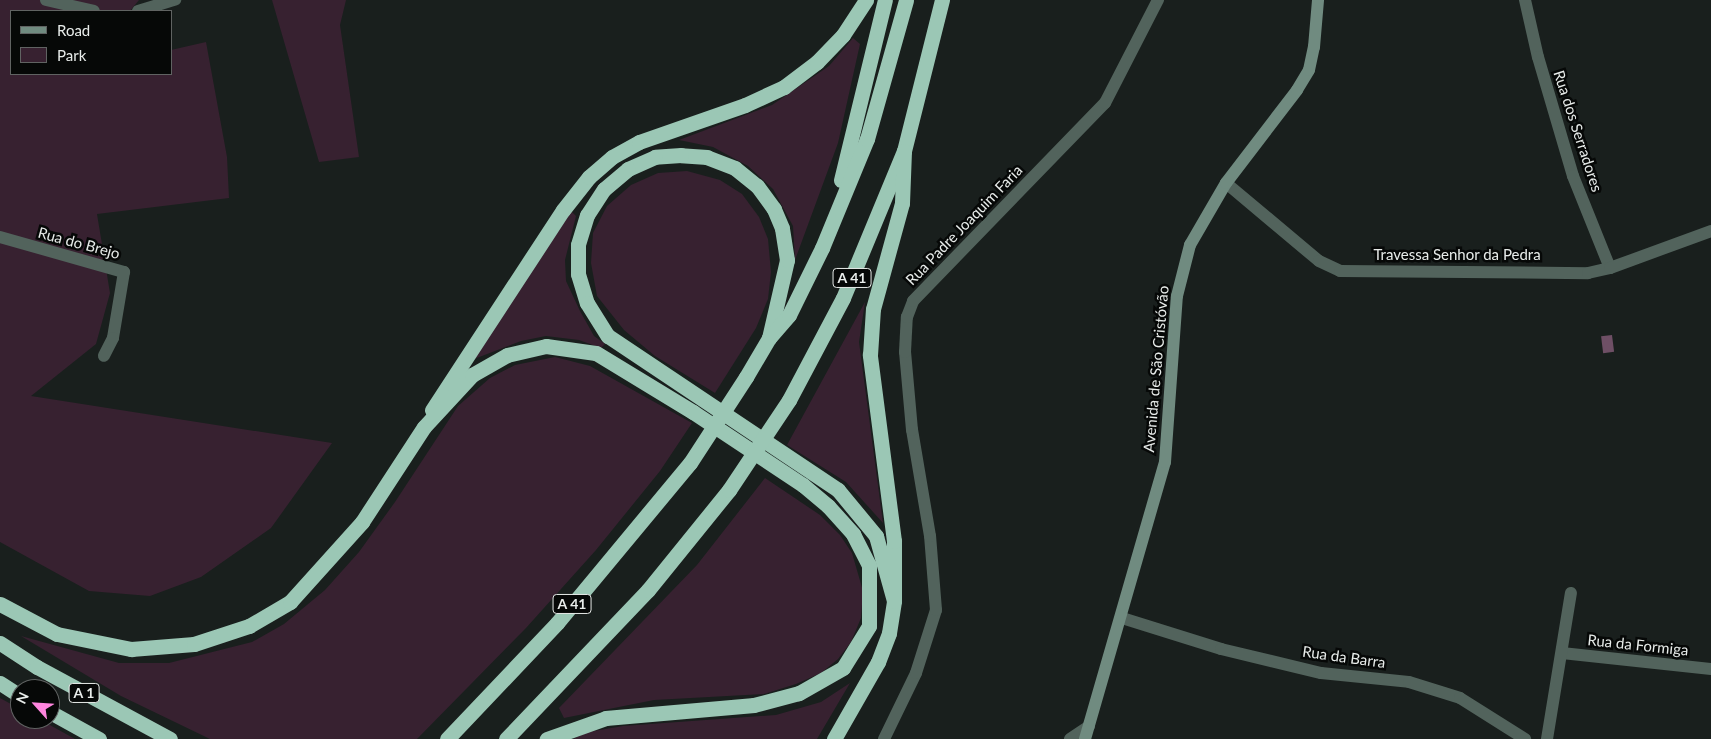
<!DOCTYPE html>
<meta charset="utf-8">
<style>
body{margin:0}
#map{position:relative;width:1711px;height:739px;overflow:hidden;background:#191f1d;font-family:Lato,sans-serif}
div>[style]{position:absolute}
.green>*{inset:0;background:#372130}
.water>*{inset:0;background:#6e4f65;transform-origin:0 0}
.street>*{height:12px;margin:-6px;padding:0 6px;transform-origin:6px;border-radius:6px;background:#52635c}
.secondary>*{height:12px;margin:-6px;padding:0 6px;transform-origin:6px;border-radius:6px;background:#708b80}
.highway>*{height:15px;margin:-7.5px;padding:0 7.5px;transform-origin:7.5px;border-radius:7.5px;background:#9bc7b5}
.highway-bridge>*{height:15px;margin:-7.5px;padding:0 7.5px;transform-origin:7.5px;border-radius:7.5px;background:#9bc7b5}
span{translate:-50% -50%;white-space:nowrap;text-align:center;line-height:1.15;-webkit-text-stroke:5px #060807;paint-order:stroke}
.shield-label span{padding:1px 4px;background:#060807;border:1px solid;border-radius:4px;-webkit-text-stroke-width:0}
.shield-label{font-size:14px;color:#e8ecea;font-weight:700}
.street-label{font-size:15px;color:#e8ecea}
.legend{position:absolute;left:10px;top:10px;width:162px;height:65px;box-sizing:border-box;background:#060807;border:1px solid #606362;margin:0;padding:6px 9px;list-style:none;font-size:15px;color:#e8ecea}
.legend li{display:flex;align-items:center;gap:10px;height:25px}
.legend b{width:25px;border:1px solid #606362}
.north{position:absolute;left:10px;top:679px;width:50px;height:50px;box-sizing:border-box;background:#060807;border:1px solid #606362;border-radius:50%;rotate:296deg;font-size:14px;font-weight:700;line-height:20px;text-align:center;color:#e8ecea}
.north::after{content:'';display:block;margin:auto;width:18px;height:22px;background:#ff85de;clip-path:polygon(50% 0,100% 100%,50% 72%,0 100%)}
</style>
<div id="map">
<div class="green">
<div style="clip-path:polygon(0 0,139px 0,130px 11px,11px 11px,11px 74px,171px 74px,171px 50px,206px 42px,227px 157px,229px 198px,97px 214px,110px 293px,96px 344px,31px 396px,332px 443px,271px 528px,201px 577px,150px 596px,89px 591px,0 542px)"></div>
<div style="clip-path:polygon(272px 0,346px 0,340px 25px,359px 157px,319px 162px)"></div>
<div style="clip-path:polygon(853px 38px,860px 44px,838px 143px,795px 260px,793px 226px,773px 189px,748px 166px,713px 147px,679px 140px,772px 105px,829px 66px)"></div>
<div style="clip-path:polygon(687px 171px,720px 180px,742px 194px,759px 217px,768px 239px,771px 272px,768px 299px,756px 328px,715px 393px,655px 356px,624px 330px,597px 296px,591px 263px,593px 233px,607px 206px,631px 185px,658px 173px)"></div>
<div style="clip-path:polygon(571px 211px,576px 216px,565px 260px,566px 281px,580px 311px,594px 336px,605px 344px,601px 348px,579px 340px,546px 336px,521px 341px,474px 359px)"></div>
<div style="clip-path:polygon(865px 302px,859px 342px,883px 523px,846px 482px,787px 445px)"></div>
<div style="clip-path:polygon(555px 357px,590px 366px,692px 423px,660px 471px,596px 550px,526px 628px,417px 739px,210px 739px,121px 696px,21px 636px,119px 663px,169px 663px,252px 642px,284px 624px,325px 590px,359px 552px,395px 502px,458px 406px,490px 378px,515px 365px)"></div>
<div style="clip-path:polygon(765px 478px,820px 515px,840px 535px,852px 553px,863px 591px,861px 618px,851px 642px,838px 659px,821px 673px,796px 684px,764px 694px,654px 700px,564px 718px,559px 708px,697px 565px)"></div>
<div style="clip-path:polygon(850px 683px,817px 739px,573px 739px,588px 732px,623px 726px,776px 715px,821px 702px)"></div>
<div style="clip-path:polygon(0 698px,20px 709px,20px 719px,39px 719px,75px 739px,0 739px)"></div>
</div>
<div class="water">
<div style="left:1612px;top:335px;width:17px;height:11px;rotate:83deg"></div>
</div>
<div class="street">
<div style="left:46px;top:0;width:49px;rotate:12.9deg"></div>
<div style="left:1525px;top:0;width:58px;rotate:77.2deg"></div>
<div style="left:1538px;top:57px;width:124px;rotate:73.6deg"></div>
<div style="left:1573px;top:176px;width:99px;rotate:68.1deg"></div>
<div style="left:138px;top:11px;width:39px;rotate:-17deg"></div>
<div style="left:1226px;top:183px;width:121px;rotate:40deg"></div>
<div style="left:1319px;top:261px;width:23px;rotate:25deg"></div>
<div style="left:1340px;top:271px;width:248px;rotate:0.5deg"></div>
<div style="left:1588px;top:273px;width:23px;rotate:-13deg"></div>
<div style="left:1610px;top:268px;width:108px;rotate:-20.1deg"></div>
<div style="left:0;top:237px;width:129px;rotate:15.8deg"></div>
<div style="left:124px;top:272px;width:67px;rotate:99.5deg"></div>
<div style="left:113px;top:338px;width:20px;rotate:117deg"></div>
<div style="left:1122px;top:618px;width:104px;rotate:17.4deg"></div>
<div style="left:1221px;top:649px;width:103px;rotate:13.5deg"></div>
<div style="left:1321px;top:673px;width:88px;rotate:5.8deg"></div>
<div style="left:1409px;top:682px;width:53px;rotate:17.4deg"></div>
<div style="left:1460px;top:698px;width:77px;rotate:32.2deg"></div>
<div style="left:1562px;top:653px;width:150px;rotate:6.1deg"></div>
<div style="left:884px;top:739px;width:73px;rotate:-64.1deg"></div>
<div style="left:916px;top:673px;width:66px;rotate:-72.4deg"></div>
<div style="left:936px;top:610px;width:74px;rotate:-94.6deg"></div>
<div style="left:930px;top:536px;width:108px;rotate:-99.6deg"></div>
<div style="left:912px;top:430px;width:78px;rotate:-95.1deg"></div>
<div style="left:905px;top:352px;width:35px;rotate:-87deg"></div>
<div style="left:907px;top:317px;width:17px;rotate:-69deg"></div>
<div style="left:913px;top:301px;width:276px;rotate:-45.9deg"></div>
<div style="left:1105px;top:103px;width:116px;rotate:-62.8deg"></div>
<div style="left:1070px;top:739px;width:23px;rotate:-34deg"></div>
<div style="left:1547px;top:739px;width:148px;rotate:-80.7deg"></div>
</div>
<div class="secondary">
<div style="left:1085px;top:739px;width:288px;rotate:-73.9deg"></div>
<div style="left:1165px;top:462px;width:166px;rotate:-85.9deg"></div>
<div style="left:1177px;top:296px;width:53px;rotate:-75.7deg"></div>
<div style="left:1190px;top:245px;width:72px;rotate:-59.9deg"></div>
<div style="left:1226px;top:183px;width:117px;rotate:-52.6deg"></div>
<div style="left:1297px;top:90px;width:23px;rotate:-59deg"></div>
<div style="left:1309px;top:70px;width:24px;rotate:-78deg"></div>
<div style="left:1314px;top:47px;width:47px;rotate:-85.1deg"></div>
</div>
<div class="highway">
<div style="left:841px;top:180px;width:185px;rotate:-76.3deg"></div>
<div style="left:769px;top:338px;width:80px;rotate:-77deg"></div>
<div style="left:787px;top:260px;width:32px;rotate:-99deg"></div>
<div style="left:782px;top:228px;width:21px;rotate:-113deg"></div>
<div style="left:774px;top:209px;width:29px;rotate:-126deg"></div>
<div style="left:757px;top:186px;width:28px;rotate:-141deg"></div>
<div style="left:735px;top:168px;width:30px;rotate:-159deg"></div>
<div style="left:707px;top:157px;width:26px;rotate:-176deg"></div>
<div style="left:681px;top:155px;width:26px;rotate:176deg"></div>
<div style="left:655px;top:157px;width:30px;rotate:156deg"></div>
<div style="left:628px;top:169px;width:31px;rotate:140deg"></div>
<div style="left:604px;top:189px;width:31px;rotate:123deg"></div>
<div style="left:587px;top:215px;width:31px;rotate:107deg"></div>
<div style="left:578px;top:245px;width:29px;rotate:90deg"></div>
<div style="left:578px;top:274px;width:30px;rotate:73deg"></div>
<div style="left:587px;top:303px;width:39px;rotate:58deg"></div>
<div style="left:608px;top:336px;width:277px;rotate:33.8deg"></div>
<div style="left:838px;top:490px;width:60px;rotate:50.4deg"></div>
<div style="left:876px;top:536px;width:67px;rotate:74.5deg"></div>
<div style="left:746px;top:377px;width:45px;rotate:-59.5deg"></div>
<div style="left:769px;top:338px;width:30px;rotate:-49deg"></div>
<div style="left:789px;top:315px;width:75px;rotate:-63.8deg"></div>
<div style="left:822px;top:248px;width:118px;rotate:-67.6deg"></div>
<div style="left:867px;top:139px;width:144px;rotate:-74.3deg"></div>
<div style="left:789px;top:400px;width:115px;rotate:-62.1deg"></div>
<div style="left:843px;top:298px;width:159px;rotate:-67.5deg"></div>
<div style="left:904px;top:151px;width:156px;rotate:-75.9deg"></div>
<div style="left:432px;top:410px;width:239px;rotate:-56.8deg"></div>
<div style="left:563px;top:210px;width:42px;rotate:-51.8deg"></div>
<div style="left:589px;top:177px;width:30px;rotate:-41deg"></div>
<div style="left:612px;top:157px;width:31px;rotate:-29deg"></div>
<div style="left:639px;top:142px;width:112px;rotate:-19.2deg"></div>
<div style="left:745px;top:105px;width:43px;rotate:-24.8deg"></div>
<div style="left:784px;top:87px;width:41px;rotate:-37.1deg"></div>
<div style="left:817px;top:62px;width:37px;rotate:-46deg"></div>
<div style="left:843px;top:35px;width:42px;rotate:-56.7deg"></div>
<div style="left:0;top:604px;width:64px;rotate:27.8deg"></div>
<div style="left:57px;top:634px;width:76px;rotate:11.5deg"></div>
<div style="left:131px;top:649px;width:63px;rotate:-4.5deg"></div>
<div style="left:194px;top:644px;width:58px;rotate:-18.1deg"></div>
<div style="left:249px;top:626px;width:48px;rotate:-30.3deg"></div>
<div style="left:290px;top:602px;width:108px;rotate:-48deg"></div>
<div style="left:362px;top:522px;width:113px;rotate:-56.9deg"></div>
<div style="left:424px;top:427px;width:71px;rotate:-47.3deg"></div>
<div style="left:472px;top:375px;width:40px;rotate:-29.7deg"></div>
<div style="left:507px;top:355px;width:40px;rotate:-13deg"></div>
<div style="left:546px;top:346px;width:50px;rotate:8deg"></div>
<div style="left:596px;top:353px;width:114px;rotate:31.3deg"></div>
<div style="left:693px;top:412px;width:132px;rotate:33.6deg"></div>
<div style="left:803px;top:485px;width:33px;rotate:40deg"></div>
<div style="left:828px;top:506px;width:38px;rotate:48deg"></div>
<div style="left:853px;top:534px;width:35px;rotate:63deg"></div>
<div style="left:869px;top:565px;width:61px;rotate:90deg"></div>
<div style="left:869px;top:626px;width:49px;rotate:121.8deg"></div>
<div style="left:843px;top:668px;width:51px;rotate:150.4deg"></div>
<div style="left:799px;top:693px;width:47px;rotate:165.1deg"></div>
<div style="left:754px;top:705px;width:149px;rotate:175deg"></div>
<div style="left:606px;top:718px;width:63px;rotate:160.4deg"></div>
<div style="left:0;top:643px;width:44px;rotate:33deg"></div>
<div style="left:37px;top:667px;width:151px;rotate:28.4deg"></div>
<div style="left:0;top:683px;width:24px;rotate:33deg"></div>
<div style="left:50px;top:712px;width:56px;rotate:28.9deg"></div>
<div style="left:447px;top:739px;width:160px;rotate:-46.5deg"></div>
<div style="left:557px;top:623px;width:208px;rotate:-50.3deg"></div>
<div style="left:506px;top:739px;width:206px;rotate:-46.4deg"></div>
<div style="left:648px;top:590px;width:129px;rotate:-51deg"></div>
<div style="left:834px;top:739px;width:89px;rotate:-60.3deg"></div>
<div style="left:878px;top:662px;width:31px;rotate:-69deg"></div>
<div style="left:889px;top:633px;width:32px;rotate:-81deg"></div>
<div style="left:894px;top:601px;width:60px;rotate:-90deg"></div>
<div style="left:894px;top:541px;width:188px;rotate:-97.4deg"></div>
<div style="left:870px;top:355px;width:46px;rotate:-86.3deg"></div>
<div style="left:873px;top:309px;width:110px;rotate:-74.7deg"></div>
<div style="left:902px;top:203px;width:52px;rotate:-87.8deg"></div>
</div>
<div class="highway-bridge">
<div style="left:690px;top:463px;width:103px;rotate:-56.9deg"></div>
<div style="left:729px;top:490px;width:108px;rotate:-56.3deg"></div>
</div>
<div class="shield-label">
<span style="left:852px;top:278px">A 41</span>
<span style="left:572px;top:604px">A 41</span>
<span style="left:84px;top:693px">A 1</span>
</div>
<div class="street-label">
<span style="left:1578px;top:131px;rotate:72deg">Rua dos Serradores</span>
<span style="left:964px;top:225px;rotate:-46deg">Rua Padre Joaquim Faria</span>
<span style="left:79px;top:243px;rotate:15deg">Rua do Brejo</span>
<span style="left:1457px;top:255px">Travessa Senhor da Pedra</span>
<span style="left:1156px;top:369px;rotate:-85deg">Avenida de São Cristóvão</span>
<span style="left:1638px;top:645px;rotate:6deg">Rua da Formiga</span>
<span style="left:1344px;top:657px;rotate:8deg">Rua da Barra</span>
</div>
<ul class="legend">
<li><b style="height:6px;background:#708b80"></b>Road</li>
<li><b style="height:14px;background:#372130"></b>Park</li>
</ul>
<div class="north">N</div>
</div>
